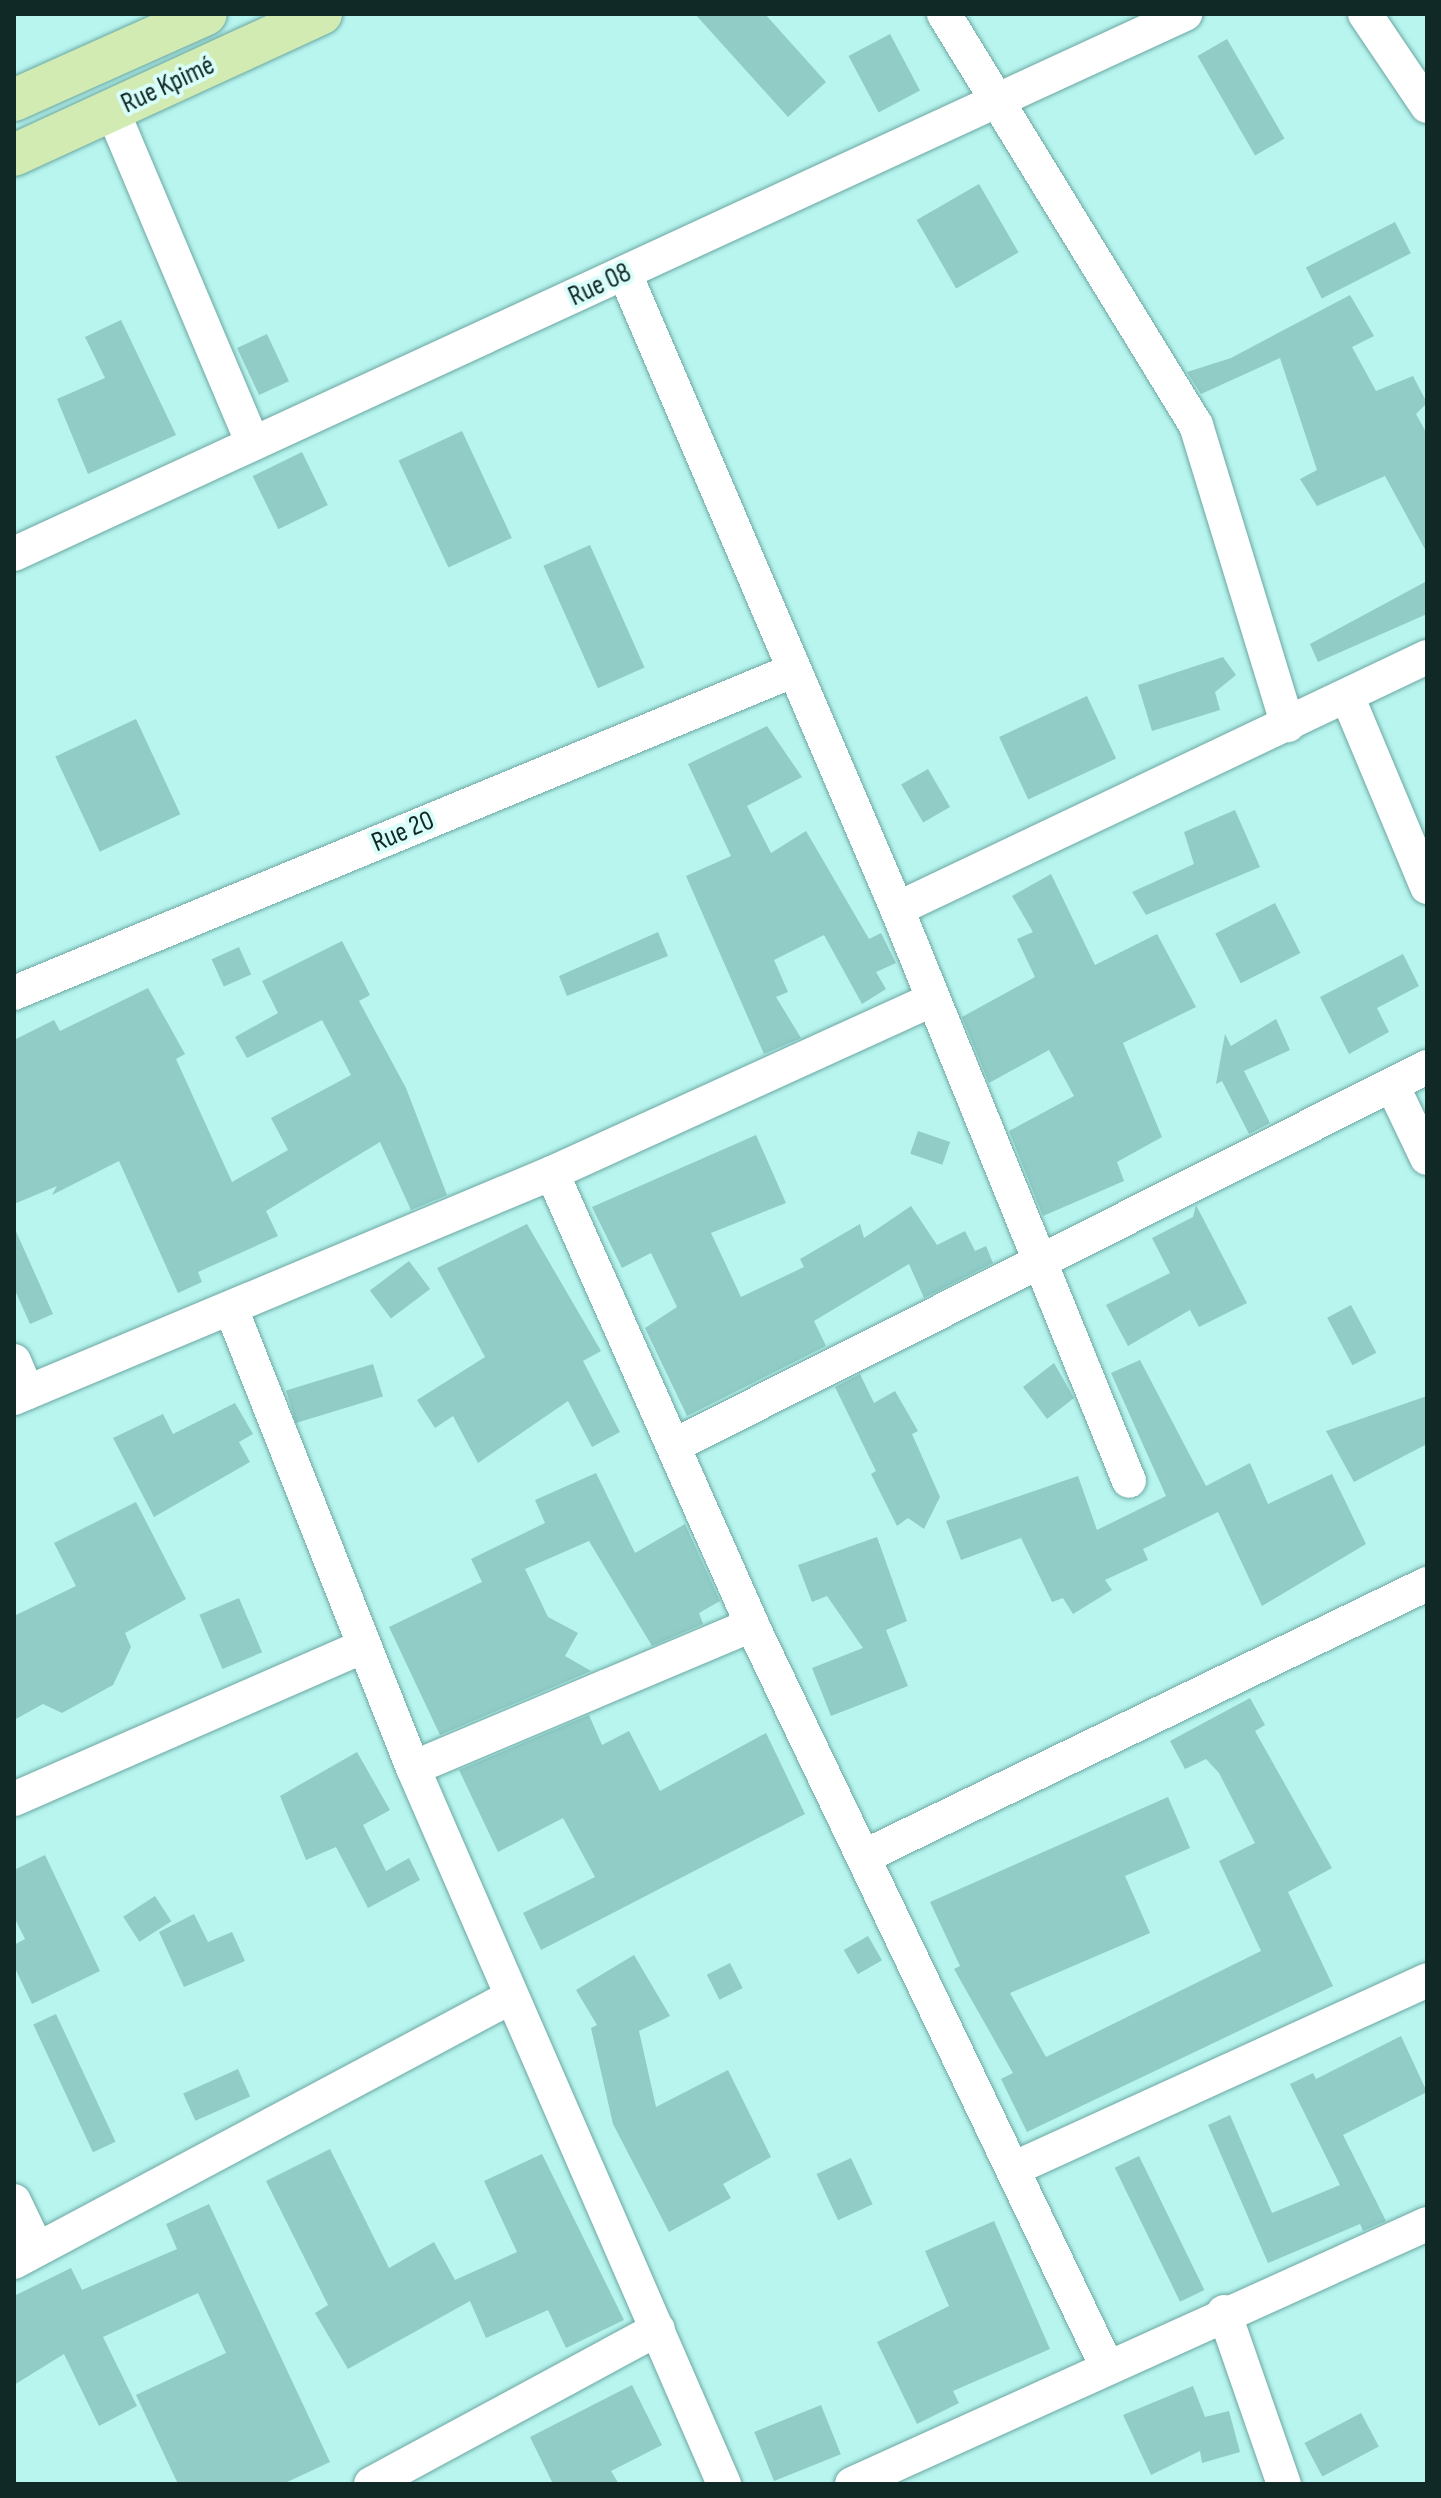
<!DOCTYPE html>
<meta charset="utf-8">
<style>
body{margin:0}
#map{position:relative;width:1441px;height:2498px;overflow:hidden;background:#b8f5ef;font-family:"Sofia Sans Condensed",sans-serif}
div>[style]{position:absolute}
.building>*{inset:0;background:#91ccc7;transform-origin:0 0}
.roads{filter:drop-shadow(0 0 2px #6ca7a2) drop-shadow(0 0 2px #6ca7a2)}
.minor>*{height:34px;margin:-17px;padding:0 17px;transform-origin:17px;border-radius:17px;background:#fff}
.major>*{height:42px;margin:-21px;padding:0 21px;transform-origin:21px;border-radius:21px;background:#d1ebb3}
span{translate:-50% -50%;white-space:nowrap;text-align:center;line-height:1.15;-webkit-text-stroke:8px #d9fdf9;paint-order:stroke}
.street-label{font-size:28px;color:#102927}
.frame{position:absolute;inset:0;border:16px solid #102927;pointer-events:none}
</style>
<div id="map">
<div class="building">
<div style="clip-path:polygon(695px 14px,765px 14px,826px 82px,788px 117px)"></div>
<div style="left:890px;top:34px;width:64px;height:47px;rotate:62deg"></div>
<div style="left:1227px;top:39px;width:115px;height:34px;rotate:60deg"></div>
<div style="left:979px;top:184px;width:79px;height:72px;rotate:60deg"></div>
<div style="left:1395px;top:222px;width:35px;height:100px;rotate:63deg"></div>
<div style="clip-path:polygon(1350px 295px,1374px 336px,1352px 347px,1376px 391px,1413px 376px,1427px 403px,1416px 414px,1427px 434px,1427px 553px,1385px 476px,1317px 506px,1300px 479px,1317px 470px,1280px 358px,1201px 394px,1187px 372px,1231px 358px)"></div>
<div style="clip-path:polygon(121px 320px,176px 435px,88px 474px,57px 399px,105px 378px,85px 337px)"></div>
<div style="left:267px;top:334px;width:52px;height:33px;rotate:65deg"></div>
<div style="left:462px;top:431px;width:118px;height:70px;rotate:65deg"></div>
<div style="left:302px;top:452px;width:59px;height:55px;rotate:64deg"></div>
<div style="left:590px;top:545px;width:134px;height:51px;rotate:66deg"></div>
<div style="clip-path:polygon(1427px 581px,1427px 614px,1318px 662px,1310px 644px)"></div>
<div style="clip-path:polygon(1223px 657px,1236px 675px,1215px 692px,1220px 710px,1152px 731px,1138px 685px)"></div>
<div style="left:1087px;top:696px;width:69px;height:97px;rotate:65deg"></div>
<div style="left:136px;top:719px;width:105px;height:89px;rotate:65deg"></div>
<div style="clip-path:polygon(767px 726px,802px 777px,747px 806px,771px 853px,806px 831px,869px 939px,881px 933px,896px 963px,876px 972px,886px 989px,862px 1004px,824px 935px,774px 960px,788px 992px,776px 997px,801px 1038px,764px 1054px,686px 876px,731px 856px,688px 764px)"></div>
<div style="left:928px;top:769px;width:44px;height:31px;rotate:60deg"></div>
<div style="clip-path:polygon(1235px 810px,1260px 867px,1146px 915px,1132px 892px,1194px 864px,1184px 832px)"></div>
<div style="clip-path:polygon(1051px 874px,1095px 965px,1157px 934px,1196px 1007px,1123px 1043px,1162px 1137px,1117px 1162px,1124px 1181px,1043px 1216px,1009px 1131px,1074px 1096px,1049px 1050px,989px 1083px,962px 1017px,1035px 977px,1017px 939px,1033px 932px,1012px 896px)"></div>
<div style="left:1275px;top:903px;width:56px;height:67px;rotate:63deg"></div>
<div style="clip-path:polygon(658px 932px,668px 956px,567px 996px,559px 976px)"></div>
<div style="clip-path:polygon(342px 941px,370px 995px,359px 1001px,406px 1088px,447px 1195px,411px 1210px,380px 1142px,266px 1211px,278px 1236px,198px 1272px,202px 1282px,178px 1293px,119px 1161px,52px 1195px,57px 1186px,14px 1204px,14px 1040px,54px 1020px,60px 1031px,148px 988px,185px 1054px,176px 1059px,232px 1182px,288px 1150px,271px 1118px,351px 1075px,322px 1020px,247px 1058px,235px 1037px,278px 1013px,262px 981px)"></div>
<div style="left:239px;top:947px;width:30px;height:30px;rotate:66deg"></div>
<div style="clip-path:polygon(1403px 954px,1419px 986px,1377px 1008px,1389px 1032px,1349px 1054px,1320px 997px)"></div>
<div style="clip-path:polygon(1276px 1019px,1290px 1050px,1244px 1071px,1270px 1123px,1249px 1134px,1222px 1081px,1216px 1084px,1225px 1034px,1231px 1046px)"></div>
<div style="left:918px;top:1131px;width:34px;height:24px;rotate:19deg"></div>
<div style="clip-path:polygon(756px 1135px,786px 1203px,711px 1233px,741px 1297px,804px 1267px,800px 1259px,860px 1224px,864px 1238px,911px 1206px,937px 1245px,965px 1231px,975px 1251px,986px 1246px,993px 1263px,924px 1298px,909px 1264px,814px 1321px,826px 1346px,687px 1416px,645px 1328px,677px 1307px,651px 1253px,622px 1268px,592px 1207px)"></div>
<div style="clip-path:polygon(1196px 1205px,1247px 1303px,1199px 1327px,1190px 1310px,1128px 1346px,1106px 1305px,1170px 1273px,1152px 1238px,1193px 1217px)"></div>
<div style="clip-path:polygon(527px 1224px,601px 1351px,583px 1361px,620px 1432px,592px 1447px,568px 1401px,478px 1463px,453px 1416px,435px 1428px,417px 1400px,485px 1357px,437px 1268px)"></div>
<div style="clip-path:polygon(14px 1227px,53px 1314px,30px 1324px,14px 1288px)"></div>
<div style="left:409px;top:1261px;width:35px;height:49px;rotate:53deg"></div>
<div style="left:1351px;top:1305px;width:54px;height:27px;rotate:62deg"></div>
<div style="clip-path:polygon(1140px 1360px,1206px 1486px,1250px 1463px,1268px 1504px,1332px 1474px,1366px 1544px,1262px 1606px,1218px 1512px,1143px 1549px,1148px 1560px,1105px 1580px,1112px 1590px,1073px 1614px,1063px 1598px,1052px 1602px,1021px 1538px,961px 1560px,946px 1521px,1078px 1476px,1097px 1530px,1166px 1496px,1111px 1373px)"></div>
<div style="clip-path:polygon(1054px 1363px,1074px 1398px,1047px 1419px,1023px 1387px)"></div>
<div style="left:373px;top:1364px;width:34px;height:91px;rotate:73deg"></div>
<div style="clip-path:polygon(860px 1374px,874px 1403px,895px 1391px,918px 1431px,912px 1434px,940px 1497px,924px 1529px,908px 1518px,897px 1526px,871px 1474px,876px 1471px,835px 1387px)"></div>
<div style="clip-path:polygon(1427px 1396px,1427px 1444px,1354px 1482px,1326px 1431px)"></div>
<div style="clip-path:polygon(235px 1403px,253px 1434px,239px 1442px,250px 1462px,154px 1517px,113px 1438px,163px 1414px,173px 1434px)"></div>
<div style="clip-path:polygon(596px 1473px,635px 1553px,685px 1524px,720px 1601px,699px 1613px,703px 1624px,652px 1646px,589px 1541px,525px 1569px,548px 1617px,578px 1633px,565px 1656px,591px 1671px,440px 1735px,389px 1627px,482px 1582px,471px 1559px,545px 1523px,535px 1500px)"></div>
<div style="clip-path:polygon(136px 1502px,186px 1599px,125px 1633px,131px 1647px,113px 1685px,62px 1713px,43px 1704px,14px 1720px,14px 1616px,76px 1586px,54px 1543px)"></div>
<div style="clip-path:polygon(877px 1537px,907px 1621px,886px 1630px,908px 1686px,831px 1716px,812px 1668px,863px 1648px,827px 1596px,812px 1602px,798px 1565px)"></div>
<div style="left:239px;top:1598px;width:59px;height:43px;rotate:67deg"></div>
<div style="clip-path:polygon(1250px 1698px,1265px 1725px,1255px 1731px,1332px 1868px,1288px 1892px,1333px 1986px,1027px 2132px,1001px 2079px,1013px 2073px,954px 1969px,960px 1966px,930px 1902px,1168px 1797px,1190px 1848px,1125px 1876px,1150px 1933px,1010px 1993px,1046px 2057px,1261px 1951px,1219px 1861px,1255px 1843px,1219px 1773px,1206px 1759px,1185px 1769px,1170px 1741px)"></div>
<div style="clip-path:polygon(589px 1715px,602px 1745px,629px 1731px,660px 1791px,766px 1733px,805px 1814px,541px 1950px,523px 1913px,595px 1877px,563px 1818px,498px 1852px,459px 1770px)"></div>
<div style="clip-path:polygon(357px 1752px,390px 1810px,363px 1825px,386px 1871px,409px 1858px,420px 1880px,368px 1908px,336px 1847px,306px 1860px,280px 1796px)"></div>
<div style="clip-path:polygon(45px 1855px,100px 1971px,32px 2004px,14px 1966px,14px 1945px,25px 1939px,14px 1917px,14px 1870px)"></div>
<div style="left:155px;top:1896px;width:30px;height:38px;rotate:57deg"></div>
<div style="clip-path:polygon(194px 1914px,208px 1942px,232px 1932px,245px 1961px,184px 1987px,159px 1932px)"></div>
<div style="left:868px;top:1936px;width:28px;height:28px;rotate:60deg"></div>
<div style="clip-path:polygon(634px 1955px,670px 2016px,639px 2031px,656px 2107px,728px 2070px,771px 2157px,723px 2184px,731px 2198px,669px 2232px,613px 2124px,591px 2028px,597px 2025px,576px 1990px)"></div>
<div style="left:730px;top:1963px;width:28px;height:26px;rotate:63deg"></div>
<div style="left:56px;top:2014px;width:141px;height:25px;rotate:65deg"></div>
<div style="clip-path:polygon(1401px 2036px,1427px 2092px,1343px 2135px,1386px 2221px,1363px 2231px,1360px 2224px,1268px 2263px,1208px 2125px,1230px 2115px,1272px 2213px,1340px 2185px,1290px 2084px,1313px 2073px,1316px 2079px)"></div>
<div style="left:238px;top:2069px;width:30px;height:60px;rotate:66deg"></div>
<div style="clip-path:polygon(330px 2149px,389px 2268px,434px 2242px,455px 2280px,517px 2252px,484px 2181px,542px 2154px,624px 2320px,566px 2348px,548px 2310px,486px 2338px,470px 2301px,348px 2369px,315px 2313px,328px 2305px,266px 2181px)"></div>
<div style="left:1139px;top:2156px;width:149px;height:27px;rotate:64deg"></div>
<div style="left:851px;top:2158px;width:51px;height:38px;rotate:65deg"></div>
<div style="clip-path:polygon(209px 2204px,330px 2462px,283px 2484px,178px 2484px,136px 2395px,226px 2353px,198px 2293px,103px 2337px,137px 2406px,99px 2426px,64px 2354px,14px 2385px,14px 2296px,71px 2268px,82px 2290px,177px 2249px,166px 2224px)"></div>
<div style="clip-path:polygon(994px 2221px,1050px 2349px,953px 2391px,959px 2403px,917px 2424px,877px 2342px,949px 2306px,925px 2251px)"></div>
<div style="clip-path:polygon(632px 2385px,662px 2445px,611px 2471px,619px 2484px,553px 2484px,530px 2437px)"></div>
<div style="clip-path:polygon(1193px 2386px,1205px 2417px,1229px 2411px,1240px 2452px,1202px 2463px,1200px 2451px,1151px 2475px,1123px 2415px)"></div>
<div style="left:821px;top:2405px;width:53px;height:72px;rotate:68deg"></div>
<div style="left:1361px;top:2413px;width:38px;height:64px;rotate:62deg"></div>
</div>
<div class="roads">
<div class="minor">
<div style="left:944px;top:14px;width:482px;rotate:58.5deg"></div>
<div style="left:1196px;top:425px;width:314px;rotate:73deg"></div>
<div style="left:1365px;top:14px;width:111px;rotate:56deg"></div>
<div style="left:112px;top:110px;width:362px;rotate:67.1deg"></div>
<div style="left:625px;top:274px;width:691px;rotate:66.81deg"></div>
<div style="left:897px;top:909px;width:617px;rotate:67.92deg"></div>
<div style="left:14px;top:554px;width:1290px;rotate:-24.76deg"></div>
<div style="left:1348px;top:698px;width:205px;rotate:67.3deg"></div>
<div style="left:897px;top:909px;width:587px;rotate:-25.43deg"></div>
<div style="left:14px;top:993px;width:842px;rotate:-22.48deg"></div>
<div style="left:1392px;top:1085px;width:81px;rotate:64.4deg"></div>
<div style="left:552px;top:1173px;width:494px;rotate:66.1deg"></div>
<div style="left:752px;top:1625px;width:820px;rotate:64.43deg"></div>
<div style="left:232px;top:1311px;width:492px;rotate:68.4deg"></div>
<div style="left:413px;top:1768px;width:781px;rotate:66.52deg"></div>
<div style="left:14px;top:1361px;width:34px;rotate:67deg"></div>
<div style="left:14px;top:1398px;width:583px;rotate:-22.7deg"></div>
<div style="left:552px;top:1173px;width:418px;rotate:-24.5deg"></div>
<div style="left:673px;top:1446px;width:844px;rotate:-26.69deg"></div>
<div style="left:413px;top:1768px;width:368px;rotate:-22.9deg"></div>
<div style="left:14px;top:1799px;width:382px;rotate:-23.6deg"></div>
<div style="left:863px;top:1857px;width:627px;rotate:-25.83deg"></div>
<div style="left:1013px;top:2169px;width:455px;rotate:-24.5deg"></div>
<div style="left:14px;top:2201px;width:53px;rotate:64.4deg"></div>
<div style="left:14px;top:2262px;width:563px;rotate:-28.07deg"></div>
<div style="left:1224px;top:2312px;width:182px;rotate:70.8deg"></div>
<div style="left:371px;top:2484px;width:326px;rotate:-28.4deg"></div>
<div style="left:852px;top:2484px;width:631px;rotate:-24.33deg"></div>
</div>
<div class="major">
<div style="left:14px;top:100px;width:210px;rotate:-24.1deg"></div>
<div style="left:14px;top:155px;width:338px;rotate:-24.7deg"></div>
</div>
</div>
<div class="street-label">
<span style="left:168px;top:85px;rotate:-25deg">Rue Kpimé</span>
<span style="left:600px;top:285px;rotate:-25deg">Rue 08</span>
<span style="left:403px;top:832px;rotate:-23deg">Rue 20</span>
</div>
<div class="frame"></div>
</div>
